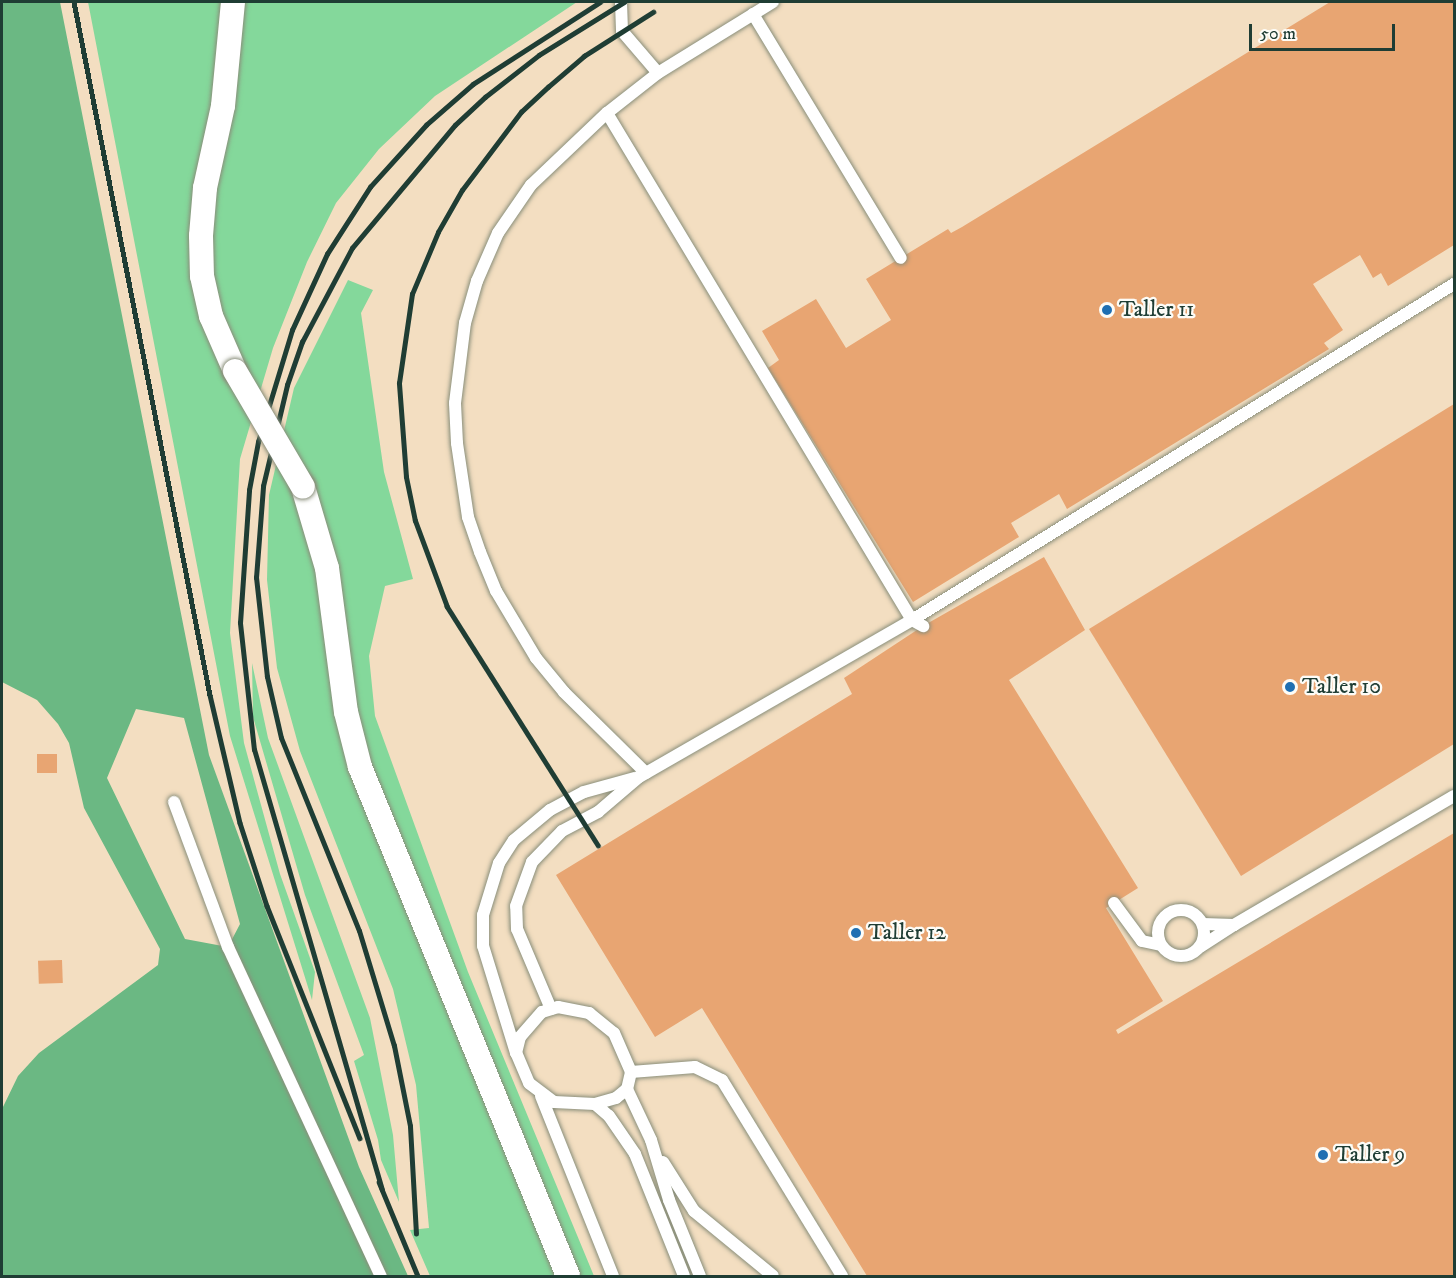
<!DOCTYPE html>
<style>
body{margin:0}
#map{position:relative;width:1456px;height:1278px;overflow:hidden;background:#f3dec1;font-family:"IM FELL DW Pica",serif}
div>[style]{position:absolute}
.green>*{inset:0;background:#84d89b}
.forest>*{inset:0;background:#6bb883}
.building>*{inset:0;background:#e8a572;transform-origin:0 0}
.roads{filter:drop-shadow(0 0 2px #898e7a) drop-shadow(0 0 2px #898e7a)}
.lane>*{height:12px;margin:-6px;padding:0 6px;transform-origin:6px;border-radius:6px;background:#fff}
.lane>.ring{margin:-6px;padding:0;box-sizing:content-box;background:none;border:12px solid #fff;border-radius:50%}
.street>*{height:24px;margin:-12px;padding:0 12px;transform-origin:12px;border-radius:12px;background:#fff}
.rail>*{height:4.5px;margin:-2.25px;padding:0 2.25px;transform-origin:2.25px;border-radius:2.25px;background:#1f3d34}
.bridges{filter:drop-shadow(0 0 2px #898e7a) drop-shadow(0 0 2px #898e7a)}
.street-bridge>*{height:24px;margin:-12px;padding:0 12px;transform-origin:12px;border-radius:12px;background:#fff}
.dots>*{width:16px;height:16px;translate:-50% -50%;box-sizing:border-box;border:3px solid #fdfcf7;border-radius:50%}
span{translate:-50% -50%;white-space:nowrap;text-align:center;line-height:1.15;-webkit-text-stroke:4.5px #fdfcf7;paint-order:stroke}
.poi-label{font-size:22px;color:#1f3d34}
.left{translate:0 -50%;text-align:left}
.frame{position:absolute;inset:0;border:3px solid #1f3d34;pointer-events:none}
.scale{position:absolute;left:1249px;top:24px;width:146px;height:27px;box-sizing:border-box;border:3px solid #1f3d34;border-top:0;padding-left:8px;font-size:18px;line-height:21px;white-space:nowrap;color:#1f3d34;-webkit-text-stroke:4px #fdfcf7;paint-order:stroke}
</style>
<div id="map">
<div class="green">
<div style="clip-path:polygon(88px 2px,577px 2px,435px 96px,379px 149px,336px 203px,307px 262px,273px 348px,240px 459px,230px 633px,244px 743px,280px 874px,315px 972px,312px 1000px,230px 736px)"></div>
<div style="clip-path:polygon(348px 280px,373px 290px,361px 313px,384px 472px,413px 579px,385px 586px,369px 656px,375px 716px,468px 972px,594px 1276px,430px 1276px,410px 1230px,429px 1228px,416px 1085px,393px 989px,300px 751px,277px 668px,267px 580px,269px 495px,294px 388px)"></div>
<div style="clip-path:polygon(252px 663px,268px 738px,370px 1018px,393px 1135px,399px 1202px,381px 1160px,378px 1140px,354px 1061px,364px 1055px,305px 895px,253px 717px)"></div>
</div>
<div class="forest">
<div style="clip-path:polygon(evenodd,2px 2px,60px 2px,209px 755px,359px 1167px,408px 1276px,2px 1276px,2px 1109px,18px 1076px,39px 1053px,158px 965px,160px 949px,84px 808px,69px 743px,58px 724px,37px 700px,2px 682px,2px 2px,136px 709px,184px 718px,240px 924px,228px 947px,185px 939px,107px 778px,136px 709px)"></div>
</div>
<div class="building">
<div style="clip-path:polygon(1330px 2px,1454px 2px,1454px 245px,1388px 286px,1381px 273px,1373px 278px,1360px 255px,1313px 284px,1343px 330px,1324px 343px,1329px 349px,1067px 509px,1059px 494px,1011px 523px,1019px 537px,913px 602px,768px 368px,779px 360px,762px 331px,816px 299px,846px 348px,891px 320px,866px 279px,948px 229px,951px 233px,962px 227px)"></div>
<div style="clip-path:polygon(1454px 404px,1454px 744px,1241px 876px,1089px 629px)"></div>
<div style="clip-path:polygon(1044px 557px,1085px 630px,1009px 680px,1138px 888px,1106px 908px,1163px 1001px,1116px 1030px,1118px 1034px,1454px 833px,1454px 1276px,867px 1276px,702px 1008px,655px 1037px,556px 875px,852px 694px,844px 678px,923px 626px)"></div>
<div style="left:37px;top:754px;width:20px;height:19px"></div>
<div style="left:62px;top:960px;width:23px;height:24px;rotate:88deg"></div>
</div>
<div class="roads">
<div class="lane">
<div style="left:621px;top:2px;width:29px;rotate:88deg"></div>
<div style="left:622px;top:31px;width:55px;rotate:49.4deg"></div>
<div style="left:753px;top:14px;width:285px;rotate:58.8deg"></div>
<div style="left:607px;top:113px;width:592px;rotate:58.97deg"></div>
<div style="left:912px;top:620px;width:13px;rotate:29deg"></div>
<div style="left:646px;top:773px;width:115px;rotate:-135.4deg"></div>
<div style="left:564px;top:692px;width:44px;rotate:-129.5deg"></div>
<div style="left:536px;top:658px;width:78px;rotate:-120.8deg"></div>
<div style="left:496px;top:591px;width:42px;rotate:-112.3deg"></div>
<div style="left:480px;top:552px;width:37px;rotate:-109deg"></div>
<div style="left:468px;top:517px;width:75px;rotate:-98.5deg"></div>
<div style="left:457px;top:443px;width:40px;rotate:-92.9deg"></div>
<div style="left:455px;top:403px;width:81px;rotate:-82.9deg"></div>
<div style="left:465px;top:323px;width:44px;rotate:-74.1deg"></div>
<div style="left:477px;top:281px;width:52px;rotate:-66.4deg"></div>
<div style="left:498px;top:233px;width:58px;rotate:-55.5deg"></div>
<div style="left:531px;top:185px;width:105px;rotate:-43.5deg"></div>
<div style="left:607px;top:113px;width:65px;rotate:-38.1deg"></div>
<div style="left:658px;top:73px;width:135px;rotate:-31.7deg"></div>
<div style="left:174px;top:802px;width:155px;rotate:69.6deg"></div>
<div style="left:228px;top:947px;width:363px;rotate:65.1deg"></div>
<div style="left:1114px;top:903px;width:47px;rotate:53.6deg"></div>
<div style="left:1142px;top:941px;width:19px;rotate:12deg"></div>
<div class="ring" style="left:1158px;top:910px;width:34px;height:34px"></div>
<div style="left:1203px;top:924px;width:31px;rotate:2deg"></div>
<div style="left:1234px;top:925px;width:255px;rotate:-30.4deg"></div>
<div style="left:1200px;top:947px;width:40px;rotate:-32.9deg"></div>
<div style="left:558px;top:1007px;width:32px;rotate:11deg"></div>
<div style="left:589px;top:1013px;width:32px;rotate:39deg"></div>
<div style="left:614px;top:1033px;width:43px;rotate:66.4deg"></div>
<div style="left:631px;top:1072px;width:17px;rotate:103deg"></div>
<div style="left:627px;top:1089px;width:14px;rotate:141deg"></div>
<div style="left:616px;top:1098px;width:22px;rotate:164deg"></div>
<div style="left:595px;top:1104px;width:41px;rotate:-177.2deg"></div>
<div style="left:554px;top:1102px;width:31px;rotate:-143deg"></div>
<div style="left:529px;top:1083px;width:33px;rotate:-113deg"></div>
<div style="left:516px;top:1053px;width:16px;rotate:-76deg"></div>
<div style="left:520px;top:1037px;width:33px;rotate:-49deg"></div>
<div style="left:542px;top:1012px;width:17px;rotate:-17deg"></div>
<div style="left:551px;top:1009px;width:87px;rotate:-113deg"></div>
<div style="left:517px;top:929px;width:23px;rotate:-92deg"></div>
<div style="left:516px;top:906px;width:47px;rotate:-70deg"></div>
<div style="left:532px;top:862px;width:43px;rotate:-45.9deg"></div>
<div style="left:562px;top:831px;width:41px;rotate:-27.8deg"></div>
<div style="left:598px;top:812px;width:54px;rotate:-40.5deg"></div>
<div style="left:639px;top:777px;width:315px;rotate:-29.9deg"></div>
<div style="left:912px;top:620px;width:638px;rotate:-31.8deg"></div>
<div style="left:516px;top:1053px;width:112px;rotate:-107.1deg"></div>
<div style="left:483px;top:946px;width:31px;rotate:-90deg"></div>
<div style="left:483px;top:915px;width:54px;rotate:-72.9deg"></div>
<div style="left:499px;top:863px;width:27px;rotate:-57deg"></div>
<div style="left:514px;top:840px;width:47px;rotate:-39.8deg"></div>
<div style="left:550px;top:810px;width:38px;rotate:-28deg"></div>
<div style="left:584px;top:792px;width:53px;rotate:-15.4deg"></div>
<div style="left:631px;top:1072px;width:64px;rotate:-4.5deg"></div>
<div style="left:695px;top:1067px;width:30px;rotate:26deg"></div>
<div style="left:722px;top:1080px;width:230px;rotate:58.5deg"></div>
<div style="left:627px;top:1089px;width:56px;rotate:64.8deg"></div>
<div style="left:651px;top:1140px;width:63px;rotate:73.3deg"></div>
<div style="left:669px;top:1200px;width:82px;rotate:67.8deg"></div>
<div style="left:541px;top:1096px;width:194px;rotate:68.2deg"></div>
<div style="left:595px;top:1104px;width:18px;rotate:41deg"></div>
<div style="left:609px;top:1116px;width:46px;rotate:55.6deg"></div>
<div style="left:635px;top:1154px;width:131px;rotate:68.1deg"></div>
<div style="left:663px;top:1162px;width:58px;rotate:57.7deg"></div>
<div style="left:694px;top:1211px;width:102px;rotate:39.4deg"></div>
</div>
<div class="street">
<div style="left:233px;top:2px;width:104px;rotate:95.5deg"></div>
<div style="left:223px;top:106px;width:84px;rotate:102.4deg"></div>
<div style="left:205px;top:188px;width:48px;rotate:94.8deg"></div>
<div style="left:201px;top:236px;width:40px;rotate:88.6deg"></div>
<div style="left:202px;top:276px;width:41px;rotate:77.3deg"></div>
<div style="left:211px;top:316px;width:60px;rotate:66.4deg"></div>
<div style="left:303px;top:487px;width:84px;rotate:73.5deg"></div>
<div style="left:327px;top:568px;width:145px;rotate:82.5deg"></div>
<div style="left:346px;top:712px;width:57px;rotate:75.7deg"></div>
<div style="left:360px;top:767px;width:550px;rotate:67.77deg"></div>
</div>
</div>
<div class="rail">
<div style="left:74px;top:2px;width:706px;rotate:78.9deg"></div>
<div style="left:210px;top:695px;width:131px;rotate:76.8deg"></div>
<div style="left:240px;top:823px;width:87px;rotate:72deg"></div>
<div style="left:267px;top:906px;width:250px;rotate:68.2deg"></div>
<div style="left:598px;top:846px;width:283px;rotate:-122.3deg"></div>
<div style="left:447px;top:607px;width:92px;rotate:-110.4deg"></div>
<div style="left:415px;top:521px;width:45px;rotate:-101.6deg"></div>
<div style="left:406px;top:477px;width:94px;rotate:-94.3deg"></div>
<div style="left:399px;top:383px;width:90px;rotate:-81.7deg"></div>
<div style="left:412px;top:294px;width:67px;rotate:-67.2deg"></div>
<div style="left:438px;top:232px;width:48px;rotate:-60.3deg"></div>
<div style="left:462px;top:190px;width:98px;rotate:-52.9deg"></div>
<div style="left:521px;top:112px;width:37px;rotate:-43deg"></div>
<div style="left:548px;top:87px;width:48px;rotate:-40.7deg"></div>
<div style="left:584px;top:56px;width:82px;rotate:-32.5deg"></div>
<div style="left:379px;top:1182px;width:102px;rotate:67.5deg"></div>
<div style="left:382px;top:1190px;width:458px;rotate:-106.2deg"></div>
<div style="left:254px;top:750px;width:128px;rotate:-96.3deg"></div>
<div style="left:240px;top:623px;width:133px;rotate:-86.1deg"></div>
<div style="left:249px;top:490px;width:49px;rotate:-79.4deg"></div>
<div style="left:258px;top:442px;width:117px;rotate:-73.1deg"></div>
<div style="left:292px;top:330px;width:84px;rotate:-65.3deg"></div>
<div style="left:327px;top:254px;width:80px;rotate:-57.3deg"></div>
<div style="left:370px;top:187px;width:84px;rotate:-47.9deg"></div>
<div style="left:426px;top:125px;width:62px;rotate:-41.1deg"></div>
<div style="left:473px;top:84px;width:151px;rotate:-32.8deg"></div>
<div style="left:416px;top:1234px;width:108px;rotate:-93.2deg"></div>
<div style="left:410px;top:1126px;width:82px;rotate:-101.3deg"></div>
<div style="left:394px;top:1046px;width:120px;rotate:-106.9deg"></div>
<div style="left:359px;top:931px;width:208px;rotate:-112deg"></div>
<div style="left:281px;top:738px;width:63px;rotate:-102.9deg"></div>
<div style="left:267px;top:677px;width:100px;rotate:-96.3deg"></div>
<div style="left:256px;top:578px;width:92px;rotate:-85.6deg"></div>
<div style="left:263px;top:486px;width:104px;rotate:-76.6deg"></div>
<div style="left:287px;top:385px;width:46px;rotate:-70.8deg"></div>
<div style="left:302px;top:342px;width:106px;rotate:-62deg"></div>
<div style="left:352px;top:248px;width:160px;rotate:-50.1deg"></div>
<div style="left:455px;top:125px;width:41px;rotate:-43deg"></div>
<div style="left:485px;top:97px;width:68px;rotate:-37.9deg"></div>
<div style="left:539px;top:55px;width:100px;rotate:-31.9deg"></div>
</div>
<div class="bridges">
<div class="street-bridge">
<div style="left:235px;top:371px;width:134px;rotate:59.6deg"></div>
</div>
</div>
<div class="dots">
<div style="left:1107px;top:310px;background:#1f6fb2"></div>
<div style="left:1290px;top:687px;background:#1f6fb2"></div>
<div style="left:856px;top:933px;background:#1f6fb2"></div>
<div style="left:1323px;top:1155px;background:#1f6fb2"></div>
</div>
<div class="poi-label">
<span class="left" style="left:1119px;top:310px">Taller 11</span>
<span class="left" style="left:1302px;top:687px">Taller 10</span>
<span class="left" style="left:868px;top:933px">Taller 12</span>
<span class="left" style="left:1335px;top:1155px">Taller 9</span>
</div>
<div class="frame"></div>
<div class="scale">50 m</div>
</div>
